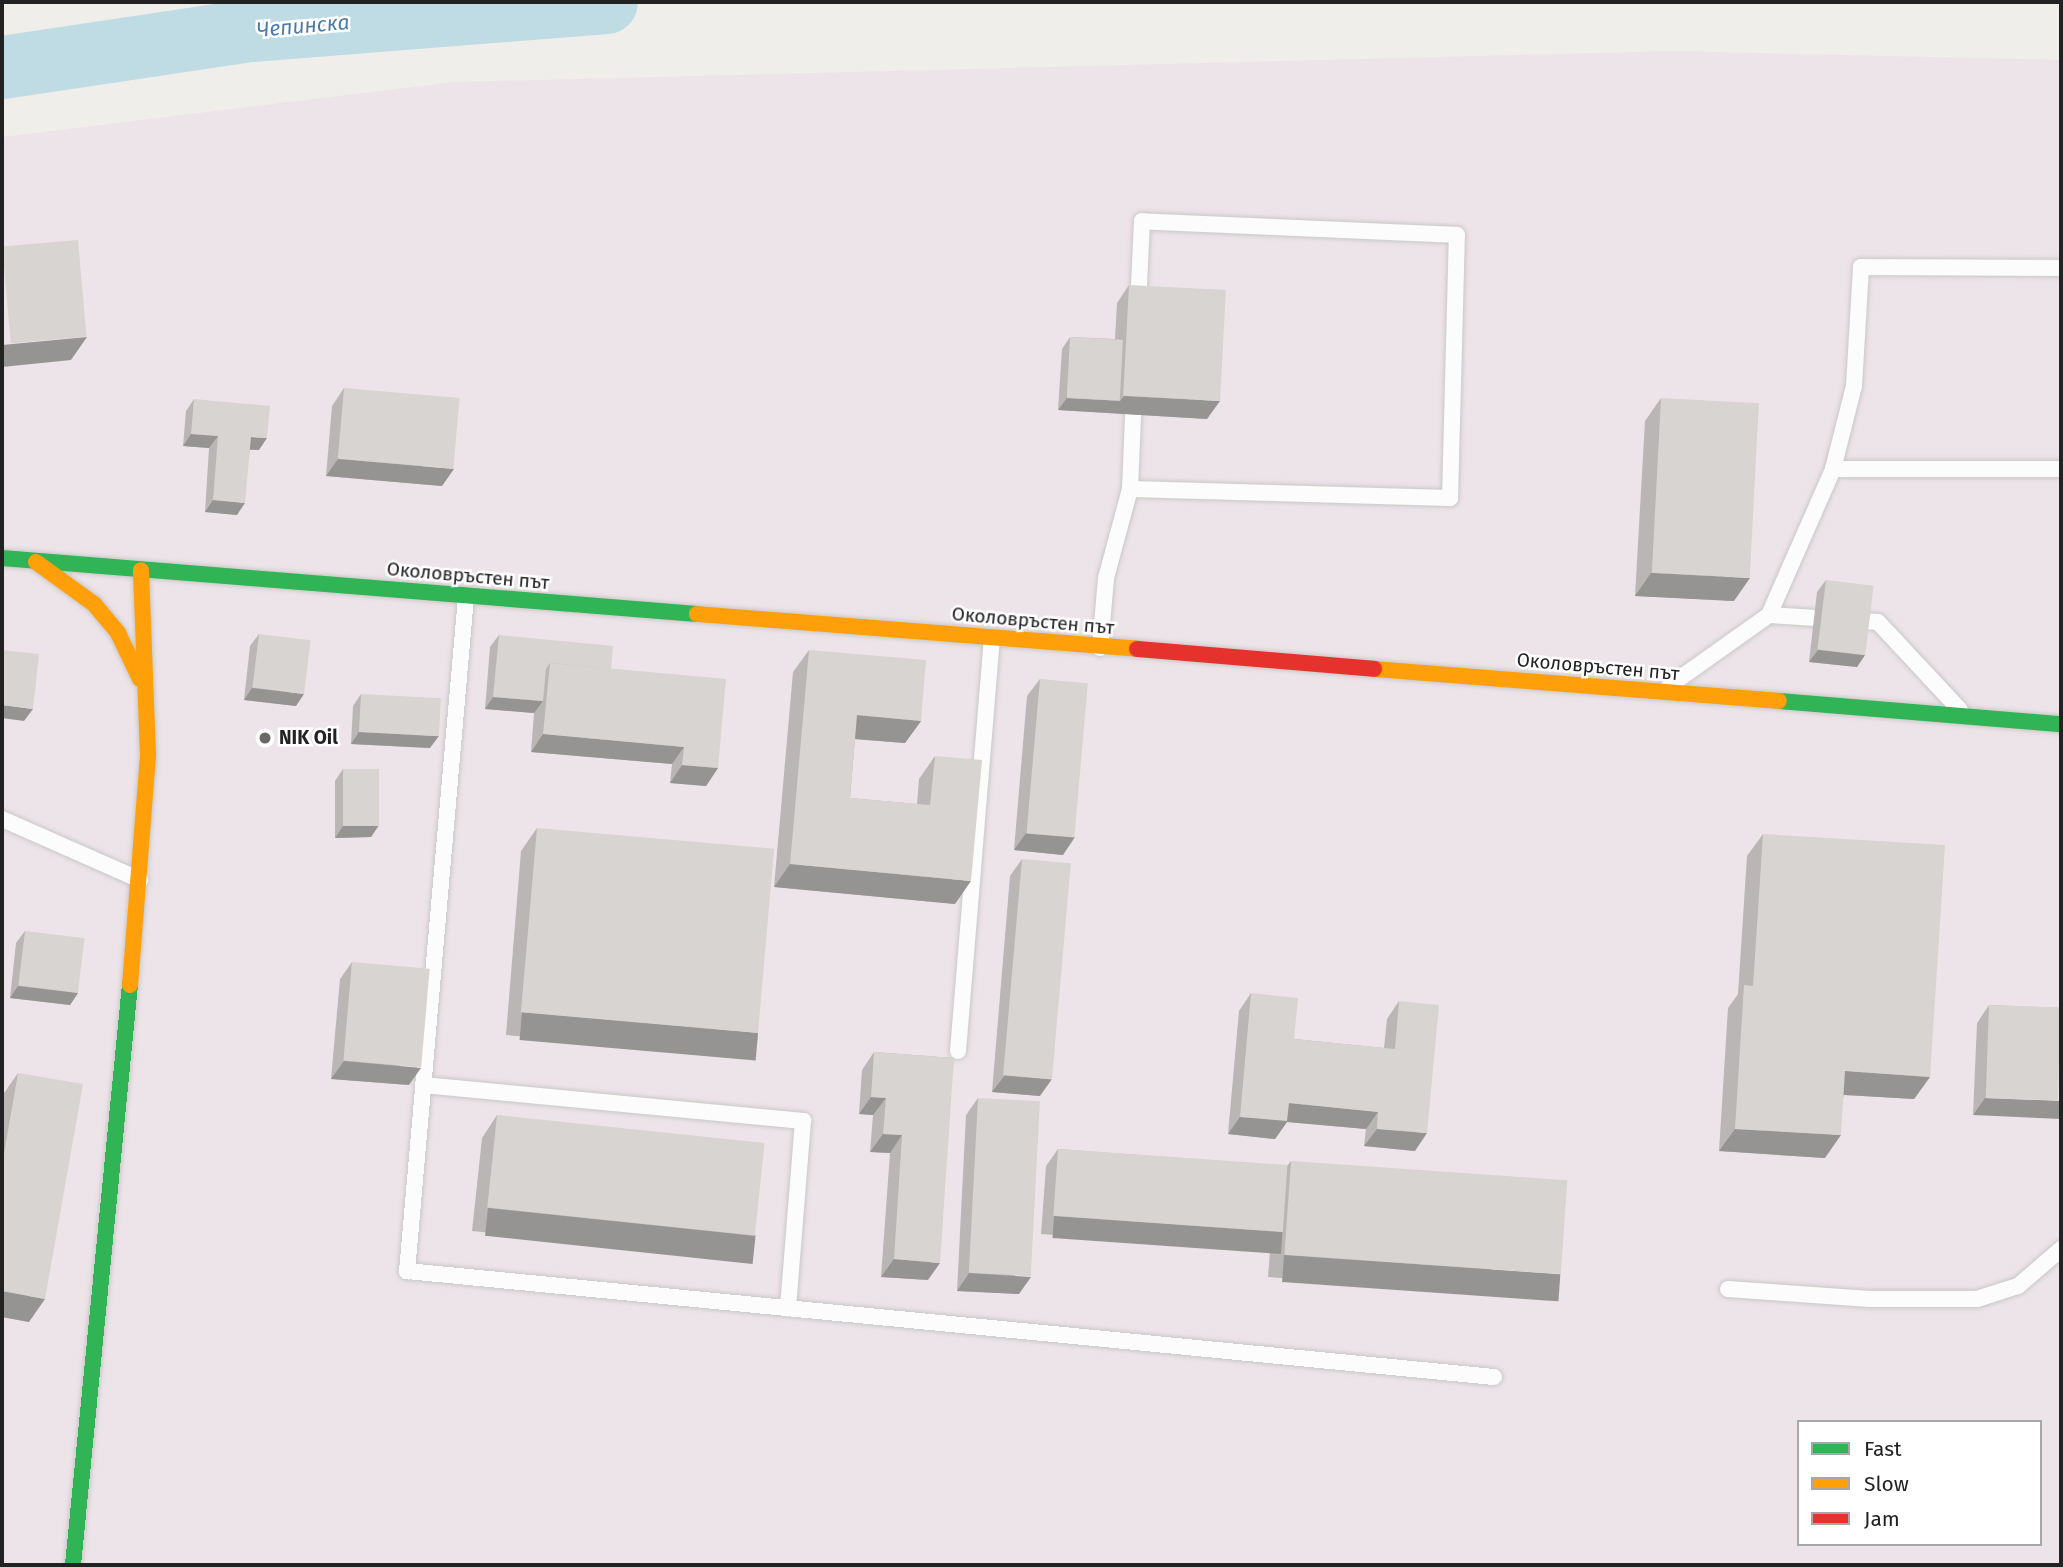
<!DOCTYPE html>
<meta charset="utf-8">
<style>
body{margin:0}
#map{position:relative;width:2063px;height:1567px;overflow:hidden;background:#f0eeeb;font-family:"Fira Sans",sans-serif}
div>[style]{position:absolute}
.industrial>*{inset:0;background:#ede4e9}
.river>*{height:63px;margin:-31.5px;padding:0 31.5px;transform-origin:31.5px;border-radius:31.5px;background:#bfdbe3}
.roads{filter:drop-shadow(0 0 2px #c9c8c7) drop-shadow(0 0 2px #c9c8c7)}
.lane>*{height:16px;margin:-8px;padding:0 8px;transform-origin:8px;border-radius:8px;background:#fdfcfc}
.fast>*{height:16px;margin:-8px;padding:0 8px;transform-origin:8px;border-radius:8px;background:#30b455}
.slow>*{height:16px;margin:-8px;padding:0 8px;transform-origin:8px;border-radius:8px;background:#ff9f0a}
.jam>*{height:16px;margin:-8px;padding:0 8px;transform-origin:8px;border-radius:8px;background:#e5322d}
.wall>*{inset:0;background:#b9b6b5}
.shaded-wall>*{inset:0;background:#969493;transform-origin:0 0}
.building>*{inset:0;background:#d7d4d2;transform-origin:0 0}
.dots>*{width:19px;height:19px;translate:-50% -50%;box-sizing:border-box;border:4px solid #fff;border-radius:50%}
span{translate:-50% -50%;white-space:nowrap;text-align:center;line-height:1.15;-webkit-text-stroke:5px #fff;paint-order:stroke}
.street-label{font-size:19px;color:#222}
.poi-label{font-size:19px;color:#222;font-weight:700}
.left{translate:0 -50%;text-align:left}
.water-label{font-size:21px;color:#4a7aab;font-style:italic}
.frame{position:absolute;inset:0;border:4px solid #222;pointer-events:none}
.legend{position:absolute;left:1797px;top:1420px;width:245px;height:126px;box-sizing:border-box;background:#fff;border:2px solid #a7a7a7;margin:0;padding:9px 12px;list-style:none;font-size:21px;color:#222}
.legend li{display:flex;align-items:center;gap:14px;height:35px}
.legend b{width:35px;border:2px solid #a7a7a7}
</style>
<div id="map">
<div class="industrial">
<div style="clip-path:polygon(evenodd,1675px 51px,2061px 60px,2061px 1565px,2px 1565px,2px 137px,454px 82px,1675px 51px,1799px 1422px,2040px 1422px,2040px 1544px,1799px 1544px,1799px 1422px)"></div>
</div>
<div class="river">
<div style="left:2px;top:67px;width:252px;rotate:-8.5deg"></div>
<div style="left:251px;top:30px;width:356px;rotate:-4.5deg"></div>
</div>
<div class="roads">
<div class="lane">
<div style="left:1833px;top:469px;width:228px"></div>
<div style="left:1130px;top:489px;width:320px;rotate:1.6deg"></div>
<div style="left:1450px;top:498px;width:263px;rotate:-88.5deg"></div>
<div style="left:1457px;top:235px;width:315px;rotate:-177.5deg"></div>
<div style="left:1142px;top:221px;width:85px;rotate:92.7deg"></div>
<div style="left:466px;top:597px;width:677px;rotate:95deg"></div>
<div style="left:407px;top:1271px;width:1092px;rotate:5.57deg"></div>
<div style="left:1769px;top:615px;width:159px;rotate:-66.3deg"></div>
<div style="left:1833px;top:469px;width:86px;rotate:-75.8deg"></div>
<div style="left:1854px;top:386px;width:119px;rotate:-86.6deg"></div>
<div style="left:1861px;top:267px;width:200px;rotate:0.3deg"></div>
<div style="left:1100px;top:648px;width:70px;rotate:-85.1deg"></div>
<div style="left:1106px;top:578px;width:92px;rotate:-74.9deg"></div>
<div style="left:1130px;top:489px;width:94px;rotate:-87.6deg"></div>
<div style="left:1669px;top:686px;width:123px;rotate:-35.4deg"></div>
<div style="left:1769px;top:615px;width:109px;rotate:3.7deg"></div>
<div style="left:1878px;top:622px;width:120px;rotate:47deg"></div>
<div style="left:2px;top:819px;width:151px;rotate:23.8deg"></div>
<div style="left:958px;top:1051px;width:413px;rotate:-85.3deg"></div>
<div style="left:423px;top:1085px;width:382px;rotate:5.4deg"></div>
<div style="left:803px;top:1121px;width:188px;rotate:94.6deg"></div>
<div style="left:1728px;top:1289px;width:142px;rotate:4deg"></div>
<div style="left:1870px;top:1299px;width:107px"></div>
<div style="left:1977px;top:1299px;width:43px;rotate:-17.6deg"></div>
<div style="left:2018px;top:1286px;width:57px;rotate:-40.7deg"></div>
</div>
<div class="fast">
<div style="left:2px;top:558px;width:697px;rotate:4.61deg"></div>
<div style="left:1779px;top:701px;width:283px;rotate:4.7deg"></div>
<div style="left:73px;top:1565px;width:583px;rotate:-84.39deg"></div>
</div>
<div class="slow">
<div style="left:36px;top:562px;width:72px;rotate:35.9deg"></div>
<div style="left:94px;top:604px;width:38px;rotate:50deg"></div>
<div style="left:118px;top:633px;width:51px;rotate:64.4deg"></div>
<div style="left:697px;top:614px;width:441px;rotate:4.5deg"></div>
<div style="left:1374px;top:669px;width:406px;rotate:4.5deg"></div>
<div style="left:130px;top:985px;width:232px;rotate:-85.5deg"></div>
<div style="left:148px;top:754px;width:184px;rotate:-92.2deg"></div>
</div>
<div class="jam">
<div style="left:1137px;top:649px;width:238px;rotate:4.8deg"></div>
</div>
</div>
<div class="wall">
<div style="clip-path:polygon(1129px 285px,1207px 419px,1058px 410px,1062px 349px,1070px 337px,1115px 339px,1117px 303px)"></div>
<div style="clip-path:polygon(344px 388px,442px 486px,326px 476px,332px 406px)"></div>
<div style="clip-path:polygon(1661px 398px,1734px 601px,1635px 596px,1645px 421px)"></div>
<div style="clip-path:polygon(194px 399px,259px 450px,250px 450px,237px 515px,205px 512px,209px 448px,183px 446px,186px 411px)"></div>
<div style="clip-path:polygon(1826px 580px,1865px 655px,1857px 667px,1809px 662px,1817px 592px)"></div>
<div style="clip-path:polygon(259px 634px,296px 706px,244px 700px,250px 646px)"></div>
<div style="clip-path:polygon(499px 635px,611px 669px,718px 768px,706px 786px,670px 783px,672px 764px,531px 752px,534px 713px,485px 709px,490px 647px)"></div>
<div style="clip-path:polygon(809px 650px,921px 721px,905px 743px,855px 739px,850px 798px,917px 804px,919px 779px,935px 756px,955px 904px,774px 887px,793px 672px)"></div>
<div style="clip-path:polygon(1040px 679px,1063px 855px,1014px 850px,1027px 696px)"></div>
<div style="clip-path:polygon(361px 694px,430px 748px,351px 744px,353px 706px)"></div>
<div style="clip-path:polygon(343px 769px,379px 825px,371px 837px,335px 838px,335px 781px)"></div>
<div style="clip-path:polygon(537px 828px,742px 1055px,506px 1035px,521px 851px)"></div>
<div style="clip-path:polygon(1763px 834px,1930px 1077px,1914px 1099px,1844px 1095px,1825px 1158px,1719px 1151px,1728px 1008px,1738px 994px,1747px 856px)"></div>
<div style="clip-path:polygon(1022px 859px,1040px 1096px,992px 1092px,1010px 876px)"></div>
<div style="clip-path:polygon(25px 931px,78px 993px,70px 1005px,10px 998px,16px 943px)"></div>
<div style="clip-path:polygon(352px 962px,409px 1085px,331px 1079px,340px 979px)"></div>
<div style="clip-path:polygon(1251px 993px,1294px 1039px,1384px 1048px,1387px 1019px,1399px 1001px,1415px 1151px,1364px 1146px,1366px 1129px,1287px 1122px,1275px 1139px,1228px 1134px,1239px 1011px)"></div>
<div style="clip-path:polygon(1989px 1005px,2061px 1008px,1973px 1115px,1977px 1023px)"></div>
<div style="clip-path:polygon(874px 1052px,954px 1058px,928px 1280px,881px 1277px,890px 1153px,870px 1152px,873px 1115px,859px 1114px,862px 1070px)"></div>
<div style="clip-path:polygon(18px 1073px,29px 1322px,2px 1317px,2px 1096px)"></div>
<div style="clip-path:polygon(978px 1098px,1019px 1294px,957px 1291px,966px 1115px)"></div>
<div style="clip-path:polygon(497px 1115px,756px 1235px,740px 1257px,472px 1231px,482px 1138px)"></div>
<div style="clip-path:polygon(1058px 1149px,1287px 1166px,1291px 1161px,1544px 1298px,1268px 1277px,1270px 1251px,1041px 1234px,1046px 1166px)"></div>
</div>
<div class="shaded-wall">
<div style="clip-path:polygon(87px 337px,71px 360px,2px 367px,2px 345px)"></div>
<div style="clip-path:polygon(1124px 396px,1220px 401px,1207px 419px,1058px 410px,1067px 398px,1120px 401px)"></div>
<div style="clip-path:polygon(191px 434px,218px 436px,209px 448px,183px 446px)"></div>
<div style="clip-path:polygon(251px 437px,267px 438px,259px 450px,242px 449px)"></div>
<div style="clip-path:polygon(338px 459px,454px 469px,442px 486px,326px 476px)"></div>
<div style="clip-path:polygon(213px 500px,245px 503px,237px 515px,205px 512px)"></div>
<div style="clip-path:polygon(1651px 573px,1750px 578px,1734px 601px,1635px 596px)"></div>
<div style="clip-path:polygon(1818px 650px,1865px 655px,1857px 667px,1809px 662px)"></div>
<div style="clip-path:polygon(252px 688px,304px 694px,296px 706px,244px 700px)"></div>
<div style="clip-path:polygon(493px 697px,543px 701px,534px 713px,485px 709px)"></div>
<div style="clip-path:polygon(2px 705px,33px 709px,24px 721px,2px 718px)"></div>
<div style="clip-path:polygon(857px 715px,921px 721px,905px 743px,841px 738px)"></div>
<div style="clip-path:polygon(359px 732px,439px 736px,430px 748px,351px 744px)"></div>
<div style="clip-path:polygon(543px 734px,684px 747px,672px 764px,531px 752px)"></div>
<div style="clip-path:polygon(682px 765px,718px 768px,706px 786px,670px 783px)"></div>
<div style="clip-path:polygon(379px 825px,371px 837px,335px 838px,343px 826px)"></div>
<div style="clip-path:polygon(1026px 833px,1075px 837px,1063px 855px,1014px 850px)"></div>
<div style="clip-path:polygon(790px 864px,971px 881px,955px 904px,774px 887px)"></div>
<div style="clip-path:polygon(18px 986px,78px 993px,70px 1005px,10px 998px)"></div>
<div style="left:522px;top:1012px;width:237px;height:28px;rotate:5deg"></div>
<div style="clip-path:polygon(344px 1061px,421px 1068px,409px 1085px,331px 1079px)"></div>
<div style="clip-path:polygon(1845px 1071px,1930px 1077px,1914px 1099px,1829px 1094px)"></div>
<div style="clip-path:polygon(1005px 1075px,1052px 1079px,1040px 1096px,992px 1092px)"></div>
<div style="clip-path:polygon(871px 1097px,886px 1098px,873px 1115px,859px 1114px)"></div>
<div style="clip-path:polygon(1985px 1098px,2061px 1101px,2061px 1119px,1973px 1115px)"></div>
<div style="clip-path:polygon(1289px 1103px,1378px 1112px,1366px 1129px,1287px 1122px,1275px 1139px,1228px 1134px,1240px 1117px)"></div>
<div style="clip-path:polygon(1377px 1129px,1427px 1133px,1415px 1151px,1364px 1146px)"></div>
<div style="clip-path:polygon(1735px 1129px,1841px 1135px,1825px 1158px,1719px 1151px)"></div>
<div style="clip-path:polygon(883px 1134px,902px 1135px,890px 1153px,870px 1152px)"></div>
<div style="left:488px;top:1208px;width:269px;height:28px;rotate:6deg"></div>
<div style="left:1054px;top:1216px;width:229px;height:22px;rotate:4deg"></div>
<div style="left:1284px;top:1255px;width:277px;height:27px;rotate:4deg"></div>
<div style="clip-path:polygon(894px 1259px,940px 1263px,928px 1280px,881px 1277px)"></div>
<div style="clip-path:polygon(969px 1273px,1031px 1277px,1019px 1294px,957px 1291px)"></div>
<div style="clip-path:polygon(2px 1291px,45px 1299px,29px 1322px,2px 1317px)"></div>
</div>
<div class="building">
<div style="left:78px;top:240px;width:97px;height:76px;rotate:85deg"></div>
<div style="left:1129px;top:285px;width:97px;height:111px;rotate:3deg"></div>
<div style="left:1070px;top:337px;width:53px;height:61px;rotate:3deg"></div>
<div style="left:344px;top:388px;width:116px;height:71px;rotate:5deg"></div>
<div style="left:1661px;top:398px;width:98px;height:175px;rotate:3deg"></div>
<div style="clip-path:polygon(194px 399px,270px 406px,267px 438px,251px 437px,245px 503px,213px 500px,218px 436px,191px 434px)"></div>
<div style="left:1826px;top:580px;width:48px;height:70px;rotate:7deg"></div>
<div style="left:259px;top:634px;width:52px;height:54px;rotate:7deg"></div>
<div style="clip-path:polygon(499px 635px,613px 646px,611px 669px,550px 663px,546px 669px,543px 701px,493px 697px)"></div>
<div style="clip-path:polygon(2px 650px,39px 654px,33px 709px,2px 705px)"></div>
<div style="clip-path:polygon(809px 650px,926px 660px,921px 721px,857px 715px,850px 798px,930px 805px,935px 756px,982px 760px,971px 881px,790px 864px)"></div>
<div style="clip-path:polygon(550px 663px,726px 679px,718px 768px,682px 765px,684px 747px,543px 734px)"></div>
<div style="left:1040px;top:679px;width:48px;height:155px;rotate:5deg"></div>
<div style="left:361px;top:694px;width:80px;height:38px;rotate:3deg"></div>
<div style="left:343px;top:769px;width:36px;height:57px"></div>
<div style="left:537px;top:828px;width:238px;height:185px;rotate:5deg"></div>
<div style="clip-path:polygon(1763px 834px,1945px 845px,1930px 1077px,1845px 1071px,1841px 1135px,1735px 1129px,1744px 985px,1753px 986px)"></div>
<div style="left:1022px;top:859px;width:49px;height:217px;rotate:5deg"></div>
<div style="left:25px;top:931px;width:60px;height:55px;rotate:7deg"></div>
<div style="left:352px;top:962px;width:78px;height:99px;rotate:5deg"></div>
<div style="clip-path:polygon(1251px 993px,1298px 998px,1294px 1039px,1395px 1049px,1399px 1001px,1439px 1005px,1427px 1133px,1377px 1129px,1378px 1112px,1289px 1103px,1287px 1121px,1240px 1117px)"></div>
<div style="left:1989px;top:1005px;width:72px;height:93px;rotate:2deg"></div>
<div style="clip-path:polygon(874px 1052px,954px 1058px,940px 1263px,894px 1259px,902px 1135px,883px 1134px,886px 1098px,871px 1097px)"></div>
<div style="clip-path:polygon(18px 1073px,83px 1084px,45px 1299px,2px 1291px,2px 1165px)"></div>
<div style="left:978px;top:1098px;width:62px;height:175px;rotate:3deg"></div>
<div style="left:497px;top:1115px;width:269px;height:93px;rotate:6deg"></div>
<div style="left:1058px;top:1149px;width:230px;height:67px;rotate:4deg"></div>
<div style="left:1291px;top:1161px;width:277px;height:94px;rotate:4deg"></div>
</div>
<div class="dots">
<div style="left:265px;top:738px;background:#6a6968"></div>
</div>
<div class="street-label">
<span style="left:468px;top:576px;rotate:5deg">Околовръстен път</span>
<span style="left:1033px;top:621px;rotate:5deg">Околовръстен път</span>
<span style="left:1598px;top:667px;rotate:5deg">Околовръстен път</span>
</div>
<div class="poi-label">
<span class="left" style="left:279px;top:738px">NIK Oil</span>
</div>
<div class="water-label">
<span style="left:303px;top:26px;rotate:-5deg">Чепинска</span>
</div>
<div class="frame"></div>
<ul class="legend">
<li><b style="height:9px;background:#30b455"></b>Fast</li>
<li><b style="height:9px;background:#ff9f0a"></b>Slow</li>
<li><b style="height:9px;background:#e5322d"></b>Jam</li>
</ul>
</div>
